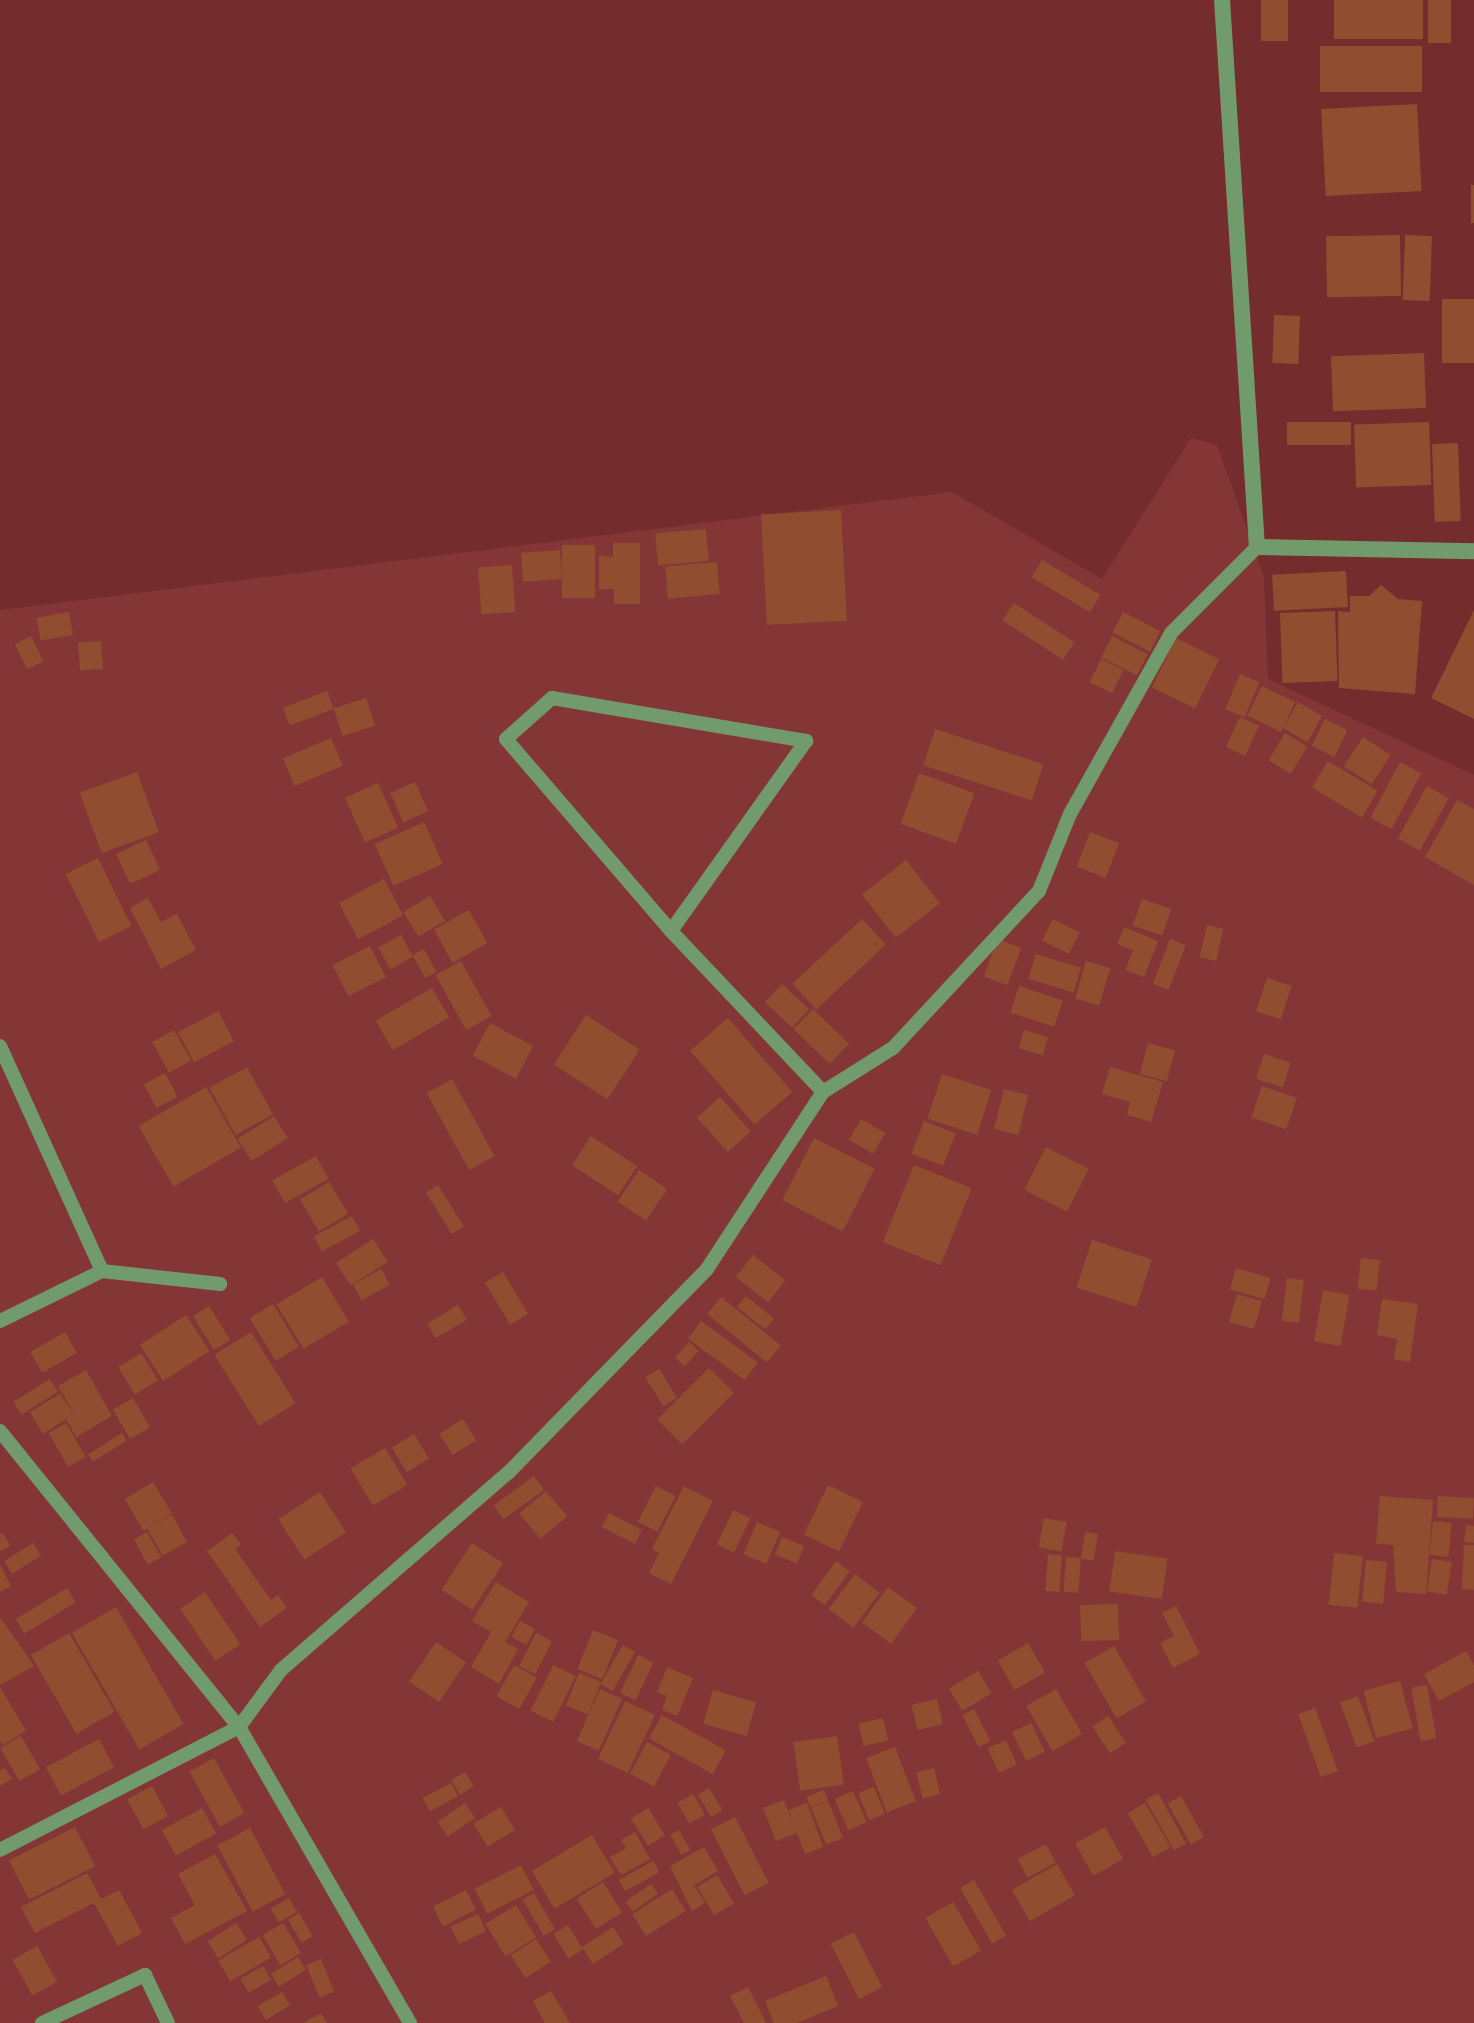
<!DOCTYPE html>
<style>
body{margin:0}
#map{position:relative;width:1474px;height:2023px;overflow:hidden;background:#742c2d;font-family:"Fira Sans",sans-serif}
div>[style]{position:absolute}
.built>*{inset:0;background:#843637}
.building>*{inset:0;background:#914d30;transform-origin:0 0}
.service>*{height:14px;margin:-7px;padding:0 7px;transform-origin:7px;border-radius:7px;background:#719a6d}
.minor>*{height:16px;margin:-8px;padding:0 8px;transform-origin:8px;border-radius:8px;background:#719a6d}
span{translate:-50% -50%;white-space:nowrap;text-align:center;line-height:1.15;-webkit-text-stroke:6px #432221;paint-order:stroke}
</style>
<div id="map">
<div class="built">
<div style="clip-path:polygon(1191px 438px,1217px 445px,1264px 577px,1268px 679px,1474px 775px,1474px 2023px,0 2023px,0 610px,952px 492px,1102px 579px)"></div>
</div>
<div class="building">
<div style="left:1261px;top:0;width:27px;height:41px"></div>
<div style="left:1334px;top:0;width:89px;height:39px"></div>
<div style="left:1428px;top:0;width:23px;height:43px"></div>
<div style="left:1320px;top:46px;width:102px;height:46px"></div>
<div style="left:1417px;top:104px;width:87px;height:96px;rotate:87deg"></div>
<div style="left:1471px;top:185px;width:3px;height:38px"></div>
<div style="left:1400px;top:235px;width:61px;height:74px;rotate:89deg"></div>
<div style="left:1405px;top:235px;width:27px;height:65px;rotate:2deg"></div>
<div style="left:1474px;top:299px;width:64px;height:32px;rotate:90deg"></div>
<div style="left:1274px;top:315px;width:26px;height:48px;rotate:2deg"></div>
<div style="left:1424px;top:353px;width:55px;height:93px;rotate:88deg"></div>
<div style="left:1351px;top:422px;width:23px;height:64px;rotate:90deg"></div>
<div style="left:1429px;top:422px;width:63px;height:75px;rotate:88deg"></div>
<div style="left:1458px;top:443px;width:78px;height:26px;rotate:88deg"></div>
<div style="left:841px;top:510px;width:111px;height:80px;rotate:87deg"></div>
<div style="left:706px;top:529px;width:32px;height:51px;rotate:85deg"></div>
<div style="clip-path:polygon(613px 543px,640px 543px,640px 604px,614px 604px,614px 589px,599px 589px,599px 556px,613px 557px)"></div>
<div style="left:562px;top:545px;width:33px;height:53px"></div>
<div style="left:560px;top:550px;width:29px;height:39px;rotate:86deg"></div>
<div style="left:1042px;top:560px;width:68px;height:20px;rotate:31deg"></div>
<div style="left:717px;top:562px;width:32px;height:52px;rotate:85deg"></div>
<div style="left:512px;top:565px;width:47px;height:34px;rotate:86deg"></div>
<div style="left:1346px;top:571px;width:36px;height:74px;rotate:87deg"></div>
<div style="clip-path:polygon(1381px 585px,1398px 599px,1422px 601px,1415px 694px,1339px 688px,1338px 611px,1350px 612px,1350px 596px,1369px 596px)"></div>
<div style="left:1014px;top:603px;width:72px;height:21px;rotate:33deg"></div>
<div style="clip-path:polygon(1474px 610px,1474px 719px,1431px 698px)"></div>
<div style="left:1335px;top:611px;width:70px;height:55px;rotate:88deg"></div>
<div style="left:69px;top:612px;width:23px;height:33px;rotate:80deg"></div>
<div style="left:1123px;top:612px;width:42px;height:23px;rotate:27deg"></div>
<div style="left:31px;top:636px;width:28px;height:18px;rotate:64deg"></div>
<div style="left:1112px;top:636px;width:40px;height:24px;rotate:27deg"></div>
<div style="left:1176px;top:638px;width:48px;height:55px;rotate:26deg"></div>
<div style="left:101px;top:641px;width:28px;height:23px;rotate:86deg"></div>
<div style="left:1101px;top:659px;width:25px;height:26px;rotate:26deg"></div>
<div style="left:1240px;top:674px;width:21px;height:38px;rotate:23deg"></div>
<div style="left:1262px;top:686px;width:37px;height:33px;rotate:26deg"></div>
<div style="left:327px;top:691px;width:19px;height:47px;rotate:69deg"></div>
<div style="left:366px;top:698px;width:29px;height:34px;rotate:72deg"></div>
<div style="left:1298px;top:702px;width:28px;height:30px;rotate:30deg"></div>
<div style="left:1240px;top:717px;width:21px;height:33px;rotate:25deg"></div>
<div style="left:1325px;top:719px;width:25px;height:30px;rotate:26deg"></div>
<div style="left:935px;top:729px;width:114px;height:38px;rotate:18deg"></div>
<div style="left:1285px;top:733px;width:26px;height:32px;rotate:31deg"></div>
<div style="left:1363px;top:737px;width:33px;height:35px;rotate:33deg"></div>
<div style="left:331px;top:738px;width:30px;height:52px;rotate:67deg"></div>
<div style="left:1328px;top:761px;width:58px;height:31px;rotate:31deg"></div>
<div style="left:1400px;top:762px;width:24px;height:63px;rotate:28deg"></div>
<div style="left:137px;top:772px;width:64px;height:61px;rotate:70deg"></div>
<div style="left:919px;top:773px;width:59px;height:54px;rotate:20deg"></div>
<div style="left:415px;top:782px;width:32px;height:27px;rotate:66deg"></div>
<div style="left:378px;top:783px;width:49px;height:36px;rotate:66deg"></div>
<div style="left:1427px;top:786px;width:25px;height:60px;rotate:29deg"></div>
<div style="clip-path:polygon(1457px 800px,1474px 809px,1474px 885px,1425px 857px)"></div>
<div style="left:424px;top:822px;width:46px;height:54px;rotate:66deg"></div>
<div style="left:1090px;top:832px;width:31px;height:37px;rotate:21deg"></div>
<div style="left:146px;top:840px;width:33px;height:33px;rotate:65deg"></div>
<div style="left:98px;top:858px;width:76px;height:36px;rotate:64deg"></div>
<div style="left:906px;top:860px;width:55px;height:56px;rotate:52deg"></div>
<div style="left:384px;top:879px;width:41px;height:51px;rotate:62deg"></div>
<div style="left:430px;top:896px;width:29px;height:31px;rotate:59deg"></div>
<div style="clip-path:polygon(148px 898px,161px 922px,177px 914px,196px 950px,161px 969px,130px 908px)"></div>
<div style="left:1142px;top:899px;width:31px;height:28px;rotate:19deg"></div>
<div style="left:469px;top:910px;width:38px;height:40px;rotate:61deg"></div>
<div style="left:862px;top:919px;width:35px;height:95px;rotate:47deg"></div>
<div style="left:1053px;top:919px;width:30px;height:24px;rotate:27deg"></div>
<div style="left:1207px;top:925px;width:17px;height:33px;rotate:13deg"></div>
<div style="clip-path:polygon(1124px 927px,1158px 941px,1144px 977px,1125px 970px,1133px 950px,1117px 944px)"></div>
<div style="left:401px;top:935px;width:25px;height:26px;rotate:61deg"></div>
<div style="left:998px;top:939px;width:25px;height:40px;rotate:21deg"></div>
<div style="left:1170px;top:939px;width:17px;height:48px;rotate:21deg"></div>
<div style="left:370px;top:946px;width:35px;height:42px;rotate:63deg"></div>
<div style="left:424px;top:949px;width:26px;height:13px;rotate:61deg"></div>
<div style="left:1036px;top:954px;width:47px;height:26px;rotate:17deg"></div>
<div style="left:461px;top:961px;width:63px;height:29px;rotate:61deg"></div>
<div style="left:1086px;top:961px;width:25px;height:39px;rotate:16deg"></div>
<div style="left:1267px;top:978px;width:26px;height:35px;rotate:18deg"></div>
<div style="left:782px;top:984px;width:37px;height:25px;rotate:43deg"></div>
<div style="left:1019px;top:986px;width:46px;height:28px;rotate:18deg"></div>
<div style="left:432px;top:988px;width:34px;height:65px;rotate:60deg"></div>
<div style="left:813px;top:1009px;width:50px;height:28px;rotate:44deg"></div>
<div style="left:218px;top:1011px;width:34px;height:45px;rotate:62deg"></div>
<div style="left:586px;top:1015px;width:64px;height:59px;rotate:33deg"></div>
<div style="left:728px;top:1018px;width:98px;height:50px;rotate:49deg"></div>
<div style="left:490px;top:1023px;width:49px;height:37px;rotate:28deg"></div>
<div style="left:174px;top:1030px;width:35px;height:25px;rotate:61deg"></div>
<div style="left:1024px;top:1030px;width:25px;height:19px;rotate:16deg"></div>
<div style="left:1148px;top:1043px;width:28px;height:32px;rotate:15deg"></div>
<div style="left:1264px;top:1054px;width:28px;height:26px;rotate:18deg"></div>
<div style="left:247px;top:1067px;width:54px;height:43px;rotate:61deg"></div>
<div style="clip-path:polygon(1110px 1067px,1163px 1082px,1151px 1122px,1127px 1115px,1130px 1102px,1102px 1094px)"></div>
<div style="left:165px;top:1073px;width:27px;height:24px;rotate:62deg"></div>
<div style="left:942px;top:1074px;width:52px;height:47px;rotate:18deg"></div>
<div style="left:452px;top:1079px;width:88px;height:29px;rotate:61deg"></div>
<div style="left:1262px;top:1086px;width:37px;height:33px;rotate:19deg"></div>
<div style="left:206px;top:1087px;width:70px;height:78px;rotate:60deg"></div>
<div style="left:1004px;top:1089px;width:25px;height:41px;rotate:14deg"></div>
<div style="left:720px;top:1097px;width:46px;height:31px;rotate:48deg"></div>
<div style="left:274px;top:1116px;width:26px;height:43px;rotate:58deg"></div>
<div style="left:861px;top:1119px;width:28px;height:24px;rotate:30deg"></div>
<div style="left:924px;top:1121px;width:34px;height:35px;rotate:21deg"></div>
<div style="left:591px;top:1136px;width:55px;height:35px;rotate:33deg"></div>
<div style="left:814px;top:1138px;width:68px;height:70px;rotate:27deg"></div>
<div style="left:1046px;top:1147px;width:48px;height:48px;rotate:27deg"></div>
<div style="left:316px;top:1156px;width:26px;height:50px;rotate:61deg"></div>
<div style="left:914px;top:1165px;width:62px;height:83px;rotate:22deg"></div>
<div style="left:639px;top:1170px;width:34px;height:38px;rotate:34deg"></div>
<div style="left:329px;top:1182px;width:37px;height:34px;rotate:59deg"></div>
<div style="left:438px;top:1185px;width:49px;height:14px;rotate:58deg"></div>
<div style="left:352px;top:1216px;width:17px;height:43px;rotate:62deg"></div>
<div style="left:373px;top:1239px;width:27px;height:44px;rotate:57deg"></div>
<div style="left:1092px;top:1240px;width:63px;height:50px;rotate:18deg"></div>
<div style="left:753px;top:1255px;width:41px;height:28px;rotate:38deg"></div>
<div style="left:1361px;top:1258px;width:19px;height:31px;rotate:6deg"></div>
<div style="left:1236px;top:1268px;width:36px;height:22px;rotate:16deg"></div>
<div style="left:381px;top:1269px;width:18px;height:32px;rotate:61deg"></div>
<div style="left:503px;top:1272px;width:49px;height:21px;rotate:59deg"></div>
<div style="left:322px;top:1277px;width:52px;height:53px;rotate:59deg"></div>
<div style="left:1287px;top:1278px;width:17px;height:43px;rotate:7deg"></div>
<div style="left:1323px;top:1290px;width:27px;height:52px;rotate:10deg"></div>
<div style="left:1237px;top:1294px;width:26px;height:29px;rotate:16deg"></div>
<div style="left:746px;top:1296px;width:36px;height:14px;rotate:39deg"></div>
<div style="left:721px;top:1297px;width:77px;height:22px;rotate:39deg"></div>
<div style="clip-path:polygon(1382px 1299px,1418px 1304px,1410px 1362px,1394px 1359px,1397px 1339px,1377px 1335px)"></div>
<div style="left:273px;top:1304px;width:50px;height:27px;rotate:59deg"></div>
<div style="left:458px;top:1305px;width:17px;height:36px;rotate:59deg"></div>
<div style="left:209px;top:1306px;width:40px;height:19px;rotate:58deg"></div>
<div style="left:186px;top:1315px;width:43px;height:55px;rotate:57deg"></div>
<div style="left:701px;top:1321px;width:70px;height:22px;rotate:36deg"></div>
<div style="left:65px;top:1332px;width:24px;height:40px;rotate:60deg"></div>
<div style="left:251px;top:1332px;width:84px;height:43px;rotate:58deg"></div>
<div style="left:689px;top:1342px;width:13px;height:21px;rotate:42deg"></div>
<div style="left:141px;top:1353px;width:32px;height:27px;rotate:58deg"></div>
<div style="left:709px;top:1368px;width:35px;height:73px;rotate:45deg"></div>
<div style="left:659px;top:1369px;width:34px;height:16px;rotate:58deg"></div>
<div style="clip-path:polygon(86px 1370px,112px 1416px,76px 1437px,66px 1419px,43px 1434px,30px 1412px,60px 1394px,75px 1415px,58px 1386px)"></div>
<div style="left:50px;top:1379px;width:15px;height:43px;rotate:58deg"></div>
<div style="left:133px;top:1398px;width:34px;height:23px;rotate:60deg"></div>
<div style="left:463px;top:1419px;width:25px;height:28px;rotate:58deg"></div>
<div style="left:66px;top:1423px;width:39px;height:20px;rotate:60deg"></div>
<div style="left:122px;top:1433px;width:9px;height:40px;rotate:58deg"></div>
<div style="left:414px;top:1434px;width:29px;height:26px;rotate:59deg"></div>
<div style="left:385px;top:1448px;width:43px;height:40px;rotate:59deg"></div>
<div style="left:534px;top:1476px;width:17px;height:50px;rotate:54deg"></div>
<div style="left:153px;top:1482px;width:37px;height:33px;rotate:59deg"></div>
<div style="left:828px;top:1485px;width:39px;height:55px;rotate:26deg"></div>
<div style="left:656px;top:1486px;width:22px;height:40px;rotate:27deg"></div>
<div style="clip-path:polygon(684px 1486px,713px 1501px,671px 1584px,649px 1573px,659px 1553px,652px 1549px)"></div>
<div style="left:546px;top:1491px;width:33px;height:35px;rotate:50deg"></div>
<div style="left:320px;top:1492px;width:48px;height:50px;rotate:57deg"></div>
<div style="clip-path:polygon(1380px 1496px,1433px 1500px,1426px 1594px,1396px 1592px,1393px 1545px,1376px 1544px)"></div>
<div style="left:1438px;top:1496px;width:36px;height:21px;rotate:3deg"></div>
<div style="left:733px;top:1510px;width:19px;height:38px;rotate:25deg"></div>
<div style="left:609px;top:1513px;width:37px;height:16px;rotate:27deg"></div>
<div style="left:172px;top:1515px;width:31px;height:28px;rotate:61deg"></div>
<div style="left:1044px;top:1518px;width:23px;height:30px;rotate:10deg"></div>
<div style="left:1433px;top:1521px;width:19px;height:34px;rotate:6deg"></div>
<div style="left:757px;top:1522px;width:25px;height:35px;rotate:23deg"></div>
<div style="clip-path:polygon(1466px 1525px,1474px 1526px,1474px 1543px,1464px 1542px)"></div>
<div style="left:147px;top:1532px;width:29px;height:15px;rotate:61deg"></div>
<div style="left:1085px;top:1532px;width:13px;height:27px;rotate:9deg"></div>
<div style="clip-path:polygon(3px 1533px,10px 1546px,0 1551px,0 1535px)"></div>
<div style="clip-path:polygon(232px 1533px,241px 1544px,235px 1549px,271px 1600px,278px 1595px,287px 1608px,260px 1627px,207px 1551px)"></div>
<div style="left:782px;top:1537px;width:24px;height:19px;rotate:22deg"></div>
<div style="left:33px;top:1543px;width:15px;height:34px;rotate:58deg"></div>
<div style="left:472px;top:1543px;width:37px;height:56px;rotate:33deg"></div>
<div style="clip-path:polygon(1464px 1545px,1474px 1545px,1474px 1590px,1462px 1589px)"></div>
<div style="left:1115px;top:1551px;width:53px;height:41px;rotate:8deg"></div>
<div style="left:1334px;top:1553px;width:29px;height:52px;rotate:6deg"></div>
<div style="left:1048px;top:1554px;width:14px;height:37px;rotate:4deg"></div>
<div style="left:1066px;top:1557px;width:15px;height:35px;rotate:4deg"></div>
<div style="left:1432px;top:1559px;width:20px;height:33px;rotate:9deg"></div>
<div style="left:1366px;top:1560px;width:21px;height:42px;rotate:5deg"></div>
<div style="left:836px;top:1561px;width:17px;height:42px;rotate:36deg"></div>
<div style="clip-path:polygon(0 1565px,11px 1586px,0 1592px)"></div>
<div style="left:855px;top:1574px;width:31px;height:44px;rotate:37deg"></div>
<div style="clip-path:polygon(496px 1582px,529px 1602px,505px 1642px,518px 1649px,499px 1684px,471px 1667px,491px 1632px,472px 1621px)"></div>
<div style="left:888px;top:1587px;width:36px;height:44px;rotate:36deg"></div>
<div style="left:67px;top:1588px;width:17px;height:60px;rotate:59deg"></div>
<div style="left:205px;top:1592px;width:63px;height:30px;rotate:56deg"></div>
<div style="left:1118px;top:1604px;width:36px;height:38px;rotate:88deg"></div>
<div style="clip-path:polygon(1176px 1606px,1200px 1654px,1173px 1668px,1160px 1643px,1174px 1636px,1162px 1613px)"></div>
<div style="left:116px;top:1607px;width:135px;height:51px;rotate:60deg"></div>
<div style="clip-path:polygon(0 1617px,34px 1666px,0 1685px)"></div>
<div style="left:520px;top:1621px;width:17px;height:18px;rotate:28deg"></div>
<div style="left:593px;top:1630px;width:27px;height:42px;rotate:22deg"></div>
<div style="left:69px;top:1633px;width:91px;height:44px;rotate:60deg"></div>
<div style="left:536px;top:1633px;width:18px;height:37px;rotate:27deg"></div>
<div style="left:436px;top:1642px;width:36px;height:48px;rotate:34deg"></div>
<div style="left:1028px;top:1643px;width:34px;height:35px;rotate:60deg"></div>
<div style="left:623px;top:1645px;width:14px;height:45px;rotate:30deg"></div>
<div style="left:1114px;top:1646px;width:64px;height:34px;rotate:60deg"></div>
<div style="clip-path:polygon(1466px 1651px,1474px 1665px,1474px 1682px,1439px 1701px,1424px 1674px)"></div>
<div style="left:638px;top:1655px;width:17px;height:42px;rotate:25deg"></div>
<div style="left:514px;top:1665px;width:26px;height:36px;rotate:29deg"></div>
<div style="left:553px;top:1665px;width:25px;height:51px;rotate:26deg"></div>
<div style="clip-path:polygon(667px 1667px,693px 1678px,677px 1716px,662px 1710px,667px 1696px,657px 1692px)"></div>
<div style="left:978px;top:1671px;width:26px;height:34px;rotate:59deg"></div>
<div style="left:579px;top:1673px;width:24px;height:35px;rotate:22deg"></div>
<div style="left:1400px;top:1681px;width:49px;height:38px;rotate:75deg"></div>
<div style="left:1427px;top:1685px;width:54px;height:16px;rotate:80deg"></div>
<div style="clip-path:polygon(0 1687px,26px 1731px,3px 1745px,0 1741px)"></div>
<div style="left:600px;top:1689px;width:24px;height:57px;rotate:24deg"></div>
<div style="left:1056px;top:1689px;width:52px;height:34px;rotate:60deg"></div>
<div style="left:713px;top:1690px;width:45px;height:35px;rotate:16deg"></div>
<div style="left:1358px;top:1696px;width:48px;height:19px;rotate:70deg"></div>
<div style="left:937px;top:1699px;width:26px;height:26px;rotate:77deg"></div>
<div style="left:625px;top:1701px;width:33px;height:64px;rotate:25deg"></div>
<div style="left:1315px;top:1708px;width:67px;height:18px;rotate:70deg"></div>
<div style="left:974px;top:1709px;width:36px;height:13px;rotate:63deg"></div>
<div style="left:662px;top:1715px;width:73px;height:27px;rotate:29deg"></div>
<div style="left:1108px;top:1716px;width:32px;height:19px;rotate:56deg"></div>
<div style="left:883px;top:1718px;width:23px;height:25px;rotate:77deg"></div>
<div style="left:1031px;top:1723px;width:32px;height:21px;rotate:64deg"></div>
<div style="left:21px;top:1736px;width:38px;height:24px;rotate:60deg"></div>
<div style="left:837px;top:1736px;width:49px;height:44px;rotate:82deg"></div>
<div style="left:99px;top:1739px;width:32px;height:60px;rotate:62deg"></div>
<div style="left:1006px;top:1740px;width:27px;height:20px;rotate:66deg"></div>
<div style="left:647px;top:1742px;width:27px;height:36px;rotate:28deg"></div>
<div style="left:895px;top:1747px;width:58px;height:31px;rotate:69deg"></div>
<div style="left:214px;top:1758px;width:63px;height:28px;rotate:61deg"></div>
<div style="clip-path:polygon(5px 1768px,12px 1779px,0 1786px,0 1770px)"></div>
<div style="left:934px;top:1768px;width:27px;height:18px;rotate:77deg"></div>
<div style="left:465px;top:1772px;width:17px;height:16px;rotate:59deg"></div>
<div style="left:451px;top:1783px;width:15px;height:32px;rotate:62deg"></div>
<div style="left:152px;top:1786px;width:34px;height:28px;rotate:62deg"></div>
<div style="left:874px;top:1787px;width:29px;height:17px;rotate:68deg"></div>
<div style="left:709px;top:1788px;width:26px;height:13px;rotate:59deg"></div>
<div style="left:824px;top:1790px;width:11px;height:19px;rotate:68deg"></div>
<div style="left:853px;top:1791px;width:34px;height:20px;rotate:66deg"></div>
<div style="left:1158px;top:1793px;width:58px;height:14px;rotate:61deg"></div>
<div style="left:693px;top:1794px;width:24px;height:18px;rotate:60deg"></div>
<div style="left:1181px;top:1796px;width:47px;height:15px;rotate:61deg"></div>
<div style="clip-path:polygon(784px 1800px,793px 1823px,789px 1810px,807px 1803px,823px 1847px,805px 1854px,797px 1833px,776px 1841px,763px 1808px)"></div>
<div style="left:828px;top:1801px;width:40px;height:18px;rotate:68deg"></div>
<div style="left:465px;top:1803px;width:18px;height:33px;rotate:56deg"></div>
<div style="left:1145px;top:1803px;width:51px;height:20px;rotate:60deg"></div>
<div style="left:501px;top:1807px;width:27px;height:32px;rotate:59deg"></div>
<div style="left:202px;top:1808px;width:29px;height:46px;rotate:61deg"></div>
<div style="left:648px;top:1808px;width:32px;height:20px;rotate:58deg"></div>
<div style="left:735px;top:1817px;width:74px;height:27px;rotate:63deg"></div>
<div style="left:75px;top:1827px;width:44px;height:74px;rotate:63deg"></div>
<div style="left:1105px;top:1827px;width:37px;height:34px;rotate:61deg"></div>
<div style="left:250px;top:1828px;width:75px;height:37px;rotate:62deg"></div>
<div style="left:679px;top:1830px;width:23px;height:10px;rotate:61deg"></div>
<div style="clip-path:polygon(635px 1832px,650px 1859px,621px 1875px,610px 1857px,626px 1848px,621px 1840px)"></div>
<div style="left:592px;top:1835px;width:44px;height:70px;rotate:59deg"></div>
<div style="left:1046px;top:1844px;width:21px;height:32px;rotate:62deg"></div>
<div style="clip-path:polygon(704px 1847px,718px 1871px,694px 1885px,705px 1903px,692px 1911px,670px 1866px)"></div>
<div style="clip-path:polygon(215px 1854px,247px 1911px,185px 1944px,171px 1918px,195px 1905px,178px 1874px)"></div>
<div style="left:653px;top:1861px;width:13px;height:39px;rotate:61deg"></div>
<div style="left:1057px;top:1864px;width:36px;height:52px;rotate:60deg"></div>
<div style="left:521px;top:1865px;width:28px;height:52px;rotate:63deg"></div>
<div style="clip-path:polygon(87px 1873px,101px 1899px,119px 1890px,142px 1933px,118px 1946px,94px 1903px,35px 1933px,21px 1907px)"></div>
<div style="left:717px;top:1875px;width:33px;height:23px;rotate:59deg"></div>
<div style="left:974px;top:1880px;width:64px;height:16px;rotate:60deg"></div>
<div style="left:603px;top:1882px;width:36px;height:31px;rotate:58deg"></div>
<div style="left:651px;top:1884px;width:12px;height:31px;rotate:55deg"></div>
<div style="left:672px;top:1889px;width:26px;height:47px;rotate:58deg"></div>
<div style="left:466px;top:1890px;width:22px;height:37px;rotate:63deg"></div>
<div style="left:534px;top:1893px;width:42px;height:13px;rotate:60deg"></div>
<div style="left:289px;top:1898px;width:16px;height:21px;rotate:60deg"></div>
<div style="left:953px;top:1902px;width:56px;height:32px;rotate:60deg"></div>
<div style="left:516px;top:1905px;width:38px;height:36px;rotate:58deg"></div>
<div style="left:299px;top:1913px;width:27px;height:13px;rotate:59deg"></div>
<div style="left:478px;top:1914px;width:19px;height:30px;rotate:65deg"></div>
<div style="left:236px;top:1923px;width:20px;height:34px;rotate:57deg"></div>
<div style="left:283px;top:1923px;width:35px;height:24px;rotate:59deg"></div>
<div style="left:568px;top:1925px;width:29px;height:17px;rotate:59deg"></div>
<div style="left:613px;top:1927px;width:20px;height:37px;rotate:57deg"></div>
<div style="left:854px;top:1932px;width:62px;height:26px;rotate:63deg"></div>
<div style="left:259px;top:1937px;width:24px;height:47px;rotate:60deg"></div>
<div style="left:536px;top:1939px;width:27px;height:30px;rotate:57deg"></div>
<div style="left:37px;top:1946px;width:41px;height:28px;rotate:61deg"></div>
<div style="left:298px;top:1957px;width:15px;height:32px;rotate:58deg"></div>
<div style="left:321px;top:1959px;width:35px;height:16px;rotate:68deg"></div>
<div style="left:263px;top:1966px;width:16px;height:26px;rotate:60deg"></div>
<div style="clip-path:polygon(826px 1976px,838px 2006px,797px 2023px,774px 2023px,765px 2001px)"></div>
<div style="clip-path:polygon(748px 1987px,766px 2023px,744px 2023px,730px 1996px)"></div>
<div style="clip-path:polygon(551px 1991px,570px 2023px,545px 2023px,533px 2001px)"></div>
<div style="left:282px;top:1992px;width:16px;height:28px;rotate:60deg"></div>
<div style="clip-path:polygon(321px 2013px,327px 2023px,303px 2023px)"></div>
</div>
<div class="service">
<div style="left:671px;top:931px;width:253px;rotate:-130.7deg"></div>
<div style="left:506px;top:739px;width:62px;rotate:-41.7deg"></div>
<div style="left:552px;top:698px;width:258px;rotate:9.6deg"></div>
<div style="left:806px;top:741px;width:233px;rotate:125.4deg"></div>
<div style="left:671px;top:931px;width:221px;rotate:46.6deg"></div>
<div style="left:0;top:1046px;width:247px;rotate:65.6deg"></div>
<div style="left:102px;top:1271px;width:114px;rotate:153.9deg"></div>
<div style="left:102px;top:1271px;width:119px;rotate:6.3deg"></div>
<div style="left:0;top:1431px;width:380px;rotate:51.1deg"></div>
<div style="left:239px;top:1727px;width:269px;rotate:152.8deg"></div>
<div style="left:42px;top:2023px;width:114px;rotate:-25deg"></div>
<div style="left:145px;top:1975px;width:53px;rotate:64.4deg"></div>
<div style="left:410px;top:2023px;width:342px;rotate:-120deg"></div>
<div style="left:239px;top:1727px;width:71px;rotate:-53.6deg"></div>
<div style="left:281px;top:1670px;width:301px;rotate:-41deg"></div>
<div style="left:508px;top:1473px;width:285px;rotate:-45.7deg"></div>
<div style="left:707px;top:1269px;width:212px;rotate:-56.8deg"></div>
<div style="left:823px;top:1092px;width:83px;rotate:-32.2deg"></div>
<div style="left:893px;top:1048px;width:214px;rotate:-47.1deg"></div>
<div style="left:1039px;top:891px;width:83px;rotate:-68.1deg"></div>
<div style="left:1070px;top:814px;width:207px;rotate:-60.8deg"></div>
<div style="left:1171px;top:633px;width:122px;rotate:-45deg"></div>
</div>
<div class="minor">
<div style="left:1222px;top:0;width:548px;rotate:86.34deg"></div>
<div style="left:1257px;top:547px;width:217px;rotate:1.1deg"></div>
</div>
</div>
